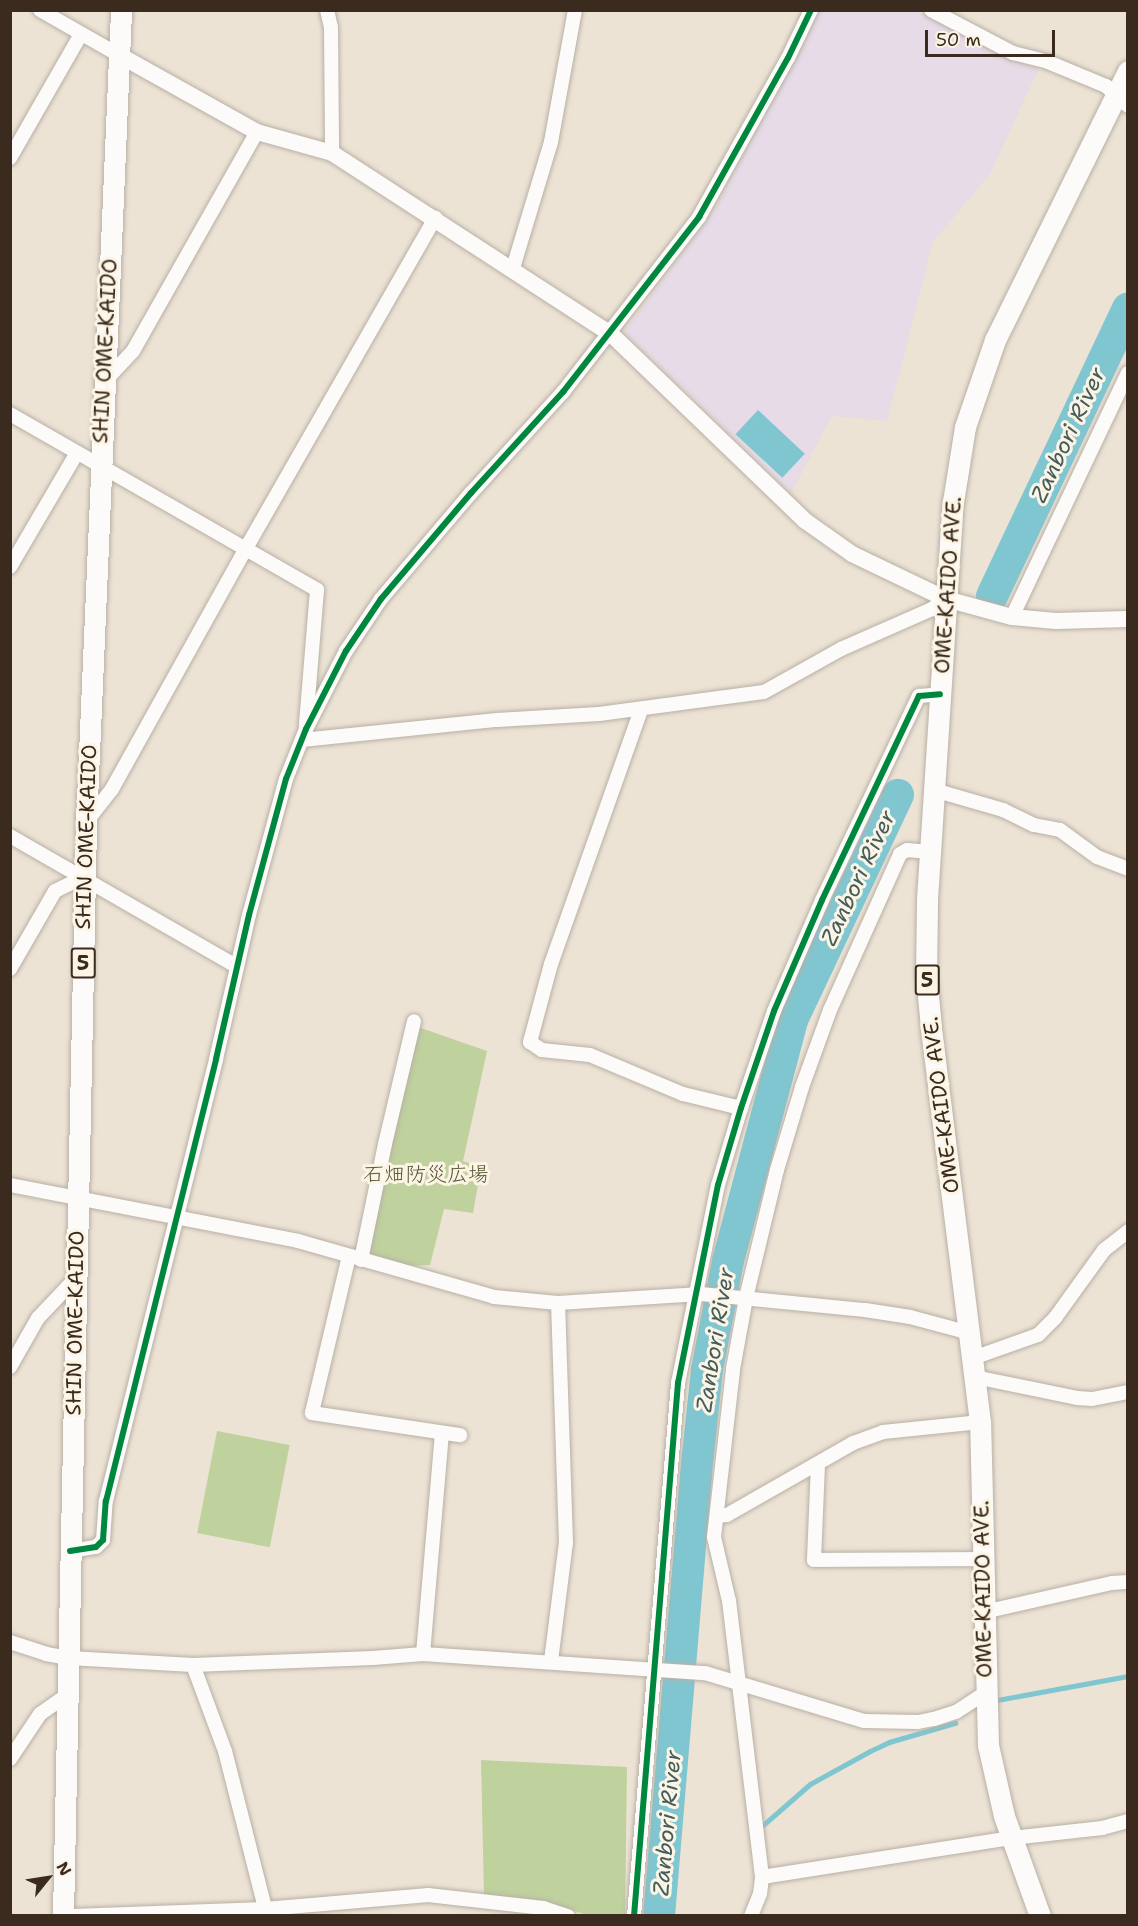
<!DOCTYPE html>
<meta charset="utf-8">
<style>
body{margin:0}
#map{position:relative;width:1138px;height:1926px;overflow:hidden;background:#ede3d5;font-family:"Shantell Sans","Klee One",sans-serif}
div>[style]{position:absolute}
.built>*{inset:0;background:#e6dbe6}
.green>*{inset:0;background:#bfd19d;transform-origin:0 0}
.water>*{inset:0;background:#80c6d1;transform-origin:0 0}
.stream>*{height:5px;margin:-2.5px;padding:0 2.5px;transform-origin:2.5px;border-radius:2.5px;background:#80c6d1}
.river>*{height:32px;margin:-16px;padding:0 16px;transform-origin:16px;border-radius:16px;background:#80c6d1}
.roads{filter:drop-shadow(0 0 2px #b8b0a6) drop-shadow(0 0 2px #b8b0a6)}
.minor>*{height:14px;margin:-7px;padding:0 7px;transform-origin:7px;border-radius:7px;background:#fcfbf9}
.tertiary>*{height:16px;margin:-8px;padding:0 8px;transform-origin:8px;border-radius:8px;background:#fcfbf9}
.primary>*{height:21px;margin:-10.5px;padding:0 10.5px;transform-origin:10.5px;border-radius:10.5px;background:#fcfbf9}
.cycleway>*{height:6px;margin:-3px;padding:0 3px;transform-origin:3px;border-radius:3px;background:#00873e}
span{translate:-50% -50%;white-space:nowrap;text-align:center;line-height:1.15;-webkit-text-stroke:6px #fcf5e5;paint-order:stroke}
.shield-label span{padding:2px 4px;background:#fcf5e5;border:2px solid;border-radius:4px;-webkit-text-stroke-width:0}
.shield-label{font-size:20px;color:#3b2a1e;font-weight:700}
.street-label{font-size:21px;color:#3b2a1e}
.park-label{font-size:21px;color:#575836}
.water-label{font-size:22px;color:#435c5c;font-style:italic}
.frame{position:absolute;inset:0;border:12px solid #3b2a1e;pointer-events:none}
.north{position:absolute;left:18px;top:1848px;width:60px;height:60px;-webkit-text-stroke:4px #fcf5e5;paint-order:stroke;rotate:60deg;font-size:16px;font-weight:700;line-height:24px;text-align:center;color:#3b2a1e}
.north::after{content:'';display:block;margin:auto;width:21px;height:27px;background:#3b2a1e;clip-path:polygon(50% 0,100% 100%,50% 72%,0 100%)}
.scale{position:absolute;left:925px;top:30px;width:130px;height:27px;box-sizing:border-box;border:3px solid #3b2a1e;border-top:0;padding-left:8px;font-size:18px;line-height:21px;white-space:nowrap;color:#3b2a1e;-webkit-text-stroke:4px #fcf5e5;paint-order:stroke}
</style>
<div id="map">
<div class="built">
<div style="clip-path:polygon(818px 11px,916px 11px,1038px 70px,990px 174px,933px 242px,887px 421px,832px 416px,791px 493px,624px 332px,715px 209px)"></div>
</div>
<div class="green">
<div style="clip-path:polygon(418px 1027px,487px 1051px,463px 1161px,481px 1167px,473px 1213px,444px 1209px,430px 1265px,401px 1266px,366px 1255px)"></div>
<div style="left:217px;top:1431px;width:74px;height:104px;rotate:11deg"></div>
<div style="clip-path:polygon(481px 1760px,627px 1767px,625px 1915px,587px 1915px,542px 1901px,484px 1896px)"></div>
</div>
<div class="water">
<div style="left:758px;top:410px;width:64px;height:33px;rotate:43deg"></div>
</div>
<div class="stream">
<div style="left:997px;top:1700px;width:133px;rotate:-10.4deg"></div>
<div style="left:763px;top:1825px;width:62px;rotate:-41.1deg"></div>
<div style="left:810px;top:1784px;width:68px;rotate:-28.8deg"></div>
<div style="left:870px;top:1751px;width:21px;rotate:-25deg"></div>
<div style="left:889px;top:1742px;width:69px;rotate:-16.1deg"></div>
</div>
<div class="river">
<div style="left:992px;top:596px;width:318px;rotate:-64.7deg"></div>
<div style="left:659px;top:1916px;width:463px;rotate:-85.2deg"></div>
<div style="left:698px;top:1455px;width:85px;rotate:-84deg"></div>
<div style="left:707px;top:1370px;width:111px;rotate:-79.1deg"></div>
<div style="left:728px;top:1261px;width:249px;rotate:-75.1deg"></div>
<div style="left:792px;top:1020px;width:249px;rotate:-64.8deg"></div>
</div>
<div class="roads">
<div class="minor">
<div style="left:40px;top:10px;width:91px;rotate:29.7deg"></div>
<div style="left:327px;top:10px;width:17px;rotate:77deg"></div>
<div style="left:331px;top:27px;width:126px;rotate:89.5deg"></div>
<div style="left:931px;top:10px;width:93px;rotate:27.7deg"></div>
<div style="left:1013px;top:53px;width:36px;rotate:14deg"></div>
<div style="left:1048px;top:62px;width:63px;rotate:22.5deg"></div>
<div style="left:1106px;top:86px;width:30px;rotate:42deg"></div>
<div style="left:10px;top:158px;width:143px;rotate:-60.2deg"></div>
<div style="left:513px;top:268px;width:132px;rotate:-73.2deg"></div>
<div style="left:551px;top:142px;width:134px;rotate:-79.7deg"></div>
<div style="left:105px;top:381px;width:41px;rotate:-47deg"></div>
<div style="left:133px;top:351px;width:252px;rotate:-60.5deg"></div>
<div style="left:10px;top:414px;width:354px;rotate:29.8deg"></div>
<div style="left:317px;top:590px;width:135px;rotate:94.7deg"></div>
<div style="left:10px;top:567px;width:132px;rotate:-59.6deg"></div>
<div style="left:1012px;top:617px;width:270px;rotate:-64.6deg"></div>
<div style="left:641px;top:710px;width:269px;rotate:109.5deg"></div>
<div style="left:551px;top:964px;width:81px;rotate:105.1deg"></div>
<div style="left:530px;top:1042px;width:14px;rotate:34deg"></div>
<div style="left:542px;top:1050px;width:48px;rotate:5.9deg"></div>
<div style="left:590px;top:1055px;width:101px;rotate:22.8deg"></div>
<div style="left:683px;top:1094px;width:60px;rotate:13.6deg"></div>
<div style="left:302px;top:740px;width:196px;rotate:-5.9deg"></div>
<div style="left:497px;top:720px;width:102px;rotate:-3.4deg"></div>
<div style="left:599px;top:714px;width:166px;rotate:-7.6deg"></div>
<div style="left:764px;top:692px;width:88px;rotate:-29.2deg"></div>
<div style="left:841px;top:649px;width:99px;rotate:-23.7deg"></div>
<div style="left:932px;top:609px;width:17px;rotate:-36deg"></div>
<div style="left:934px;top:790px;width:72px;rotate:16.2deg"></div>
<div style="left:1003px;top:810px;width:34px;rotate:26deg"></div>
<div style="left:1034px;top:825px;width:26px;rotate:11deg"></div>
<div style="left:1060px;top:830px;width:46px;rotate:36.1deg"></div>
<div style="left:1097px;top:857px;width:33px;rotate:21deg"></div>
<div style="left:87px;top:821px;width:41px;rotate:-52deg"></div>
<div style="left:112px;top:789px;width:274px;rotate:-60.9deg"></div>
<div style="left:245px;top:550px;width:383px;rotate:-60.2deg"></div>
<div style="left:10px;top:836px;width:261px;rotate:29.9deg"></div>
<div style="left:10px;top:969px;width:90px;rotate:-60deg"></div>
<div style="left:55px;top:891px;width:32px;rotate:-26deg"></div>
<div style="left:10px;top:1185px;width:293px;rotate:11deg"></div>
<div style="left:298px;top:1241px;width:204px;rotate:15.9deg"></div>
<div style="left:494px;top:1297px;width:64px;rotate:5.4deg"></div>
<div style="left:558px;top:1303px;width:143px;rotate:-3.6deg"></div>
<div style="left:701px;top:1294px;width:165px;rotate:5.6deg"></div>
<div style="left:865px;top:1310px;width:46px;rotate:8.8deg"></div>
<div style="left:910px;top:1317px;width:62px;rotate:14.9deg"></div>
<div style="left:349px;top:1256px;width:161px;rotate:103.3deg"></div>
<div style="left:312px;top:1413px;width:150px;rotate:8.5deg"></div>
<div style="left:361px;top:1260px;width:118px;rotate:-78.3deg"></div>
<div style="left:385px;top:1144px;width:126px;rotate:-76.7deg"></div>
<div style="left:973px;top:1358px;width:69px;rotate:-19.5deg"></div>
<div style="left:1038px;top:1335px;width:24px;rotate:-45deg"></div>
<div style="left:1055px;top:1318px;width:84px;rotate:-54.2deg"></div>
<div style="left:1104px;top:1250px;width:31px;rotate:-38deg"></div>
<div style="left:10px;top:1367px;width:56px;rotate:-60.3deg"></div>
<div style="left:38px;top:1318px;width:55px;rotate:-46.5deg"></div>
<div style="left:975px;top:1377px;width:104px;rotate:11.6deg"></div>
<div style="left:1077px;top:1398px;width:15px;rotate:4deg"></div>
<div style="left:1092px;top:1399px;width:37px;rotate:-11deg"></div>
<div style="left:818px;top:1464px;width:96px;rotate:92.4deg"></div>
<div style="left:814px;top:1560px;width:169px;rotate:-0.3deg"></div>
<div style="left:717px;top:1516px;width:10px;rotate:-6deg"></div>
<div style="left:727px;top:1515px;width:145px;rotate:-29.7deg"></div>
<div style="left:853px;top:1443px;width:32px;rotate:-20deg"></div>
<div style="left:883px;top:1432px;width:98px;rotate:-5.9deg"></div>
<div style="left:70px;top:1551px;width:26px;rotate:-9deg"></div>
<div style="left:96px;top:1547px;width:10px;rotate:-45deg"></div>
<div style="left:103px;top:1540px;width:39px;rotate:-86deg"></div>
<div style="left:106px;top:1501px;width:455px;rotate:-76deg"></div>
<div style="left:216px;top:1059px;width:148px;rotate:-77.1deg"></div>
<div style="left:249px;top:915px;width:141px;rotate:-74.8deg"></div>
<div style="left:286px;top:779px;width:54px;rotate:-68.2deg"></div>
<div style="left:306px;top:729px;width:88px;rotate:-62.9deg"></div>
<div style="left:346px;top:651px;width:63px;rotate:-56.1deg"></div>
<div style="left:381px;top:599px;width:139px;rotate:-49.7deg"></div>
<div style="left:471px;top:493px;width:137px;rotate:-47.7deg"></div>
<div style="left:563px;top:392px;width:222px;rotate:-52.1deg"></div>
<div style="left:699px;top:217px;width:182px;rotate:-60.8deg"></div>
<div style="left:788px;top:58px;width:53px;rotate:-64.4deg"></div>
<div style="left:984px;top:1612px;width:131px;rotate:-12.8deg"></div>
<div style="left:1112px;top:1583px;width:16px;rotate:-4deg"></div>
<div style="left:10px;top:1642px;width:38px;rotate:18deg"></div>
<div style="left:46px;top:1654px;width:23px;rotate:10deg"></div>
<div style="left:69px;top:1658px;width:124px;rotate:3.2deg"></div>
<div style="left:193px;top:1665px;width:180px;rotate:-2.2deg"></div>
<div style="left:373px;top:1658px;width:50px;rotate:-4.6deg"></div>
<div style="left:423px;top:1654px;width:283px;rotate:3.9deg"></div>
<div style="left:705px;top:1673px;width:166px;rotate:16.8deg"></div>
<div style="left:864px;top:1721px;width:54px;rotate:1.1deg"></div>
<div style="left:918px;top:1722px;width:16px;rotate:-11deg"></div>
<div style="left:934px;top:1719px;width:23px;rotate:-18deg"></div>
<div style="left:956px;top:1712px;width:35px;rotate:-33deg"></div>
<div style="left:423px;top:1654px;width:222px;rotate:-85.1deg"></div>
<div style="left:551px;top:1661px;width:119px;rotate:-82.8deg"></div>
<div style="left:566px;top:1543px;width:240px;rotate:-91.9deg"></div>
<div style="left:193px;top:1665px;width:92px;rotate:69.6deg"></div>
<div style="left:225px;top:1751px;width:170px;rotate:75.7deg"></div>
<div style="left:10px;top:1759px;width:54px;rotate:-56.3deg"></div>
<div style="left:40px;top:1714px;width:33px;rotate:-35deg"></div>
<div style="left:762px;top:1877px;width:253px;rotate:-8.9deg"></div>
<div style="left:1012px;top:1838px;width:91px;rotate:-6.3deg"></div>
<div style="left:1102px;top:1828px;width:27px;rotate:-15deg"></div>
<div style="left:73px;top:1916px;width:192px;rotate:-2.1deg"></div>
<div style="left:265px;top:1909px;width:164px;rotate:-4.9deg"></div>
<div style="left:428px;top:1895px;width:116px;rotate:6.4deg"></div>
<div style="left:543px;top:1908px;width:26px;rotate:18deg"></div>
<div style="left:634px;top:1916px;width:535px;rotate:-85.28deg"></div>
<div style="left:678px;top:1383px;width:202px;rotate:-78.6deg"></div>
<div style="left:718px;top:1185px;width:80px;rotate:-73.4deg"></div>
<div style="left:741px;top:1108px;width:102px;rotate:-71.2deg"></div>
<div style="left:774px;top:1011px;width:121px;rotate:-66.6deg"></div>
<div style="left:822px;top:900px;width:226px;rotate:-64.6deg"></div>
<div style="left:919px;top:696px;width:21px;rotate:-5deg"></div>
<div style="left:751px;top:1916px;width:24px;rotate:-68deg"></div>
<div style="left:760px;top:1894px;width:17px;rotate:-83deg"></div>
<div style="left:762px;top:1877px;width:278px;rotate:-96.8deg"></div>
<div style="left:729px;top:1601px;width:66px;rotate:-103.2deg"></div>
<div style="left:714px;top:1537px;width:169px;rotate:-83.5deg"></div>
<div style="left:733px;top:1369px;width:72px;rotate:-79.6deg"></div>
<div style="left:746px;top:1298px;width:132px;rotate:-76.4deg"></div>
<div style="left:777px;top:1170px;width:87px;rotate:-73.2deg"></div>
<div style="left:802px;top:1087px;width:82px;rotate:-70deg"></div>
<div style="left:830px;top:1010px;width:171px;rotate:-65.8deg"></div>
<div style="left:900px;top:854px;width:8px;rotate:-30deg"></div>
<div style="left:907px;top:850px;width:23px;rotate:5deg"></div>
</div>
<div class="tertiary">
<div style="left:119px;top:55px;width:158px;rotate:29.2deg"></div>
<div style="left:257px;top:132px;width:78px;rotate:15.6deg"></div>
<div style="left:332px;top:153px;width:333px;rotate:33deg"></div>
<div style="left:611px;top:334px;width:268px;rotate:43.9deg"></div>
<div style="left:804px;top:520px;width:59px;rotate:35.3deg"></div>
<div style="left:852px;top:554px;width:104px;rotate:25.6deg"></div>
<div style="left:946px;top:599px;width:68px;rotate:15.3deg"></div>
<div style="left:1012px;top:617px;width:44px;rotate:5.2deg"></div>
<div style="left:1056px;top:621px;width:72px;rotate:-1.6deg"></div>
</div>
<div class="primary">
<div style="left:63px;top:1916px;width:1093px;rotate:-88.79deg"></div>
<div style="left:86px;top:823px;width:814px;rotate:-87.53deg"></div>
<div style="left:1040px;top:1916px;width:106px;rotate:-109.8deg"></div>
<div style="left:1004px;top:1816px;width:73px;rotate:-102.7deg"></div>
<div style="left:988px;top:1745px;width:323px;rotate:-91.4deg"></div>
<div style="left:980px;top:1422px;width:398px;rotate:-97.1deg"></div>
<div style="left:931px;top:1027px;width:52px;rotate:-95.5deg"></div>
<div style="left:926px;top:975px;width:76px;rotate:-89.2deg"></div>
<div style="left:927px;top:899px;width:398px;rotate:-86.3deg"></div>
<div style="left:953px;top:502px;width:76px;rotate:-80.9deg"></div>
<div style="left:965px;top:427px;width:92px;rotate:-71deg"></div>
<div style="left:995px;top:340px;width:300px;rotate:-63.7deg"></div>
</div>
</div>
<div class="cycleway">
<div style="left:70px;top:1551px;width:26px;rotate:-9deg"></div>
<div style="left:96px;top:1547px;width:10px;rotate:-45deg"></div>
<div style="left:103px;top:1540px;width:39px;rotate:-86deg"></div>
<div style="left:106px;top:1501px;width:455px;rotate:-76deg"></div>
<div style="left:216px;top:1059px;width:148px;rotate:-77.1deg"></div>
<div style="left:249px;top:915px;width:141px;rotate:-74.8deg"></div>
<div style="left:286px;top:779px;width:54px;rotate:-68.2deg"></div>
<div style="left:306px;top:729px;width:88px;rotate:-62.9deg"></div>
<div style="left:346px;top:651px;width:63px;rotate:-56.1deg"></div>
<div style="left:381px;top:599px;width:139px;rotate:-49.7deg"></div>
<div style="left:471px;top:493px;width:137px;rotate:-47.7deg"></div>
<div style="left:563px;top:392px;width:222px;rotate:-52.1deg"></div>
<div style="left:699px;top:217px;width:182px;rotate:-60.8deg"></div>
<div style="left:788px;top:58px;width:53px;rotate:-64.4deg"></div>
<div style="left:634px;top:1916px;width:535px;rotate:-85.28deg"></div>
<div style="left:678px;top:1383px;width:202px;rotate:-78.6deg"></div>
<div style="left:718px;top:1185px;width:80px;rotate:-73.4deg"></div>
<div style="left:741px;top:1108px;width:102px;rotate:-71.2deg"></div>
<div style="left:774px;top:1011px;width:121px;rotate:-66.6deg"></div>
<div style="left:822px;top:900px;width:226px;rotate:-64.6deg"></div>
<div style="left:919px;top:696px;width:21px;rotate:-5deg"></div>
</div>
<div class="shield-label">
<span style="left:83px;top:963px">5</span>
<span style="left:927px;top:980px">5</span>
</div>
<div class="street-label">
<span style="left:105px;top:351px;rotate:-87deg">SHIN OME-KAIDO</span>
<span style="left:948px;top:585px;rotate:-86deg">OME-KAIDO AVE.</span>
<span style="left:86px;top:837px;rotate:-88deg">SHIN OME-KAIDO</span>
<span style="left:941px;top:1105px;rotate:-97deg">OME-KAIDO AVE.</span>
<span style="left:75px;top:1323px;rotate:-89deg">SHIN OME-KAIDO</span>
<span style="left:983px;top:1589px;rotate:-91deg">OME-KAIDO AVE.</span>
</div>
<div class="park-label">
<span style="left:426px;top:1174px">石畑防災広場</span>
</div>
<div class="water-label">
<span style="left:1068px;top:435px;rotate:-65deg">Zanbori River</span>
<span style="left:858px;top:878px;rotate:-65deg">Zanbori River</span>
<span style="left:715px;top:1340px;rotate:-81deg">Zanbori River</span>
<span style="left:667px;top:1823px;rotate:-85deg">Zanbori River</span>
</div>
<div class="frame"></div>
<div class="north">N</div>
<div class="scale">50 m</div>
</div>
